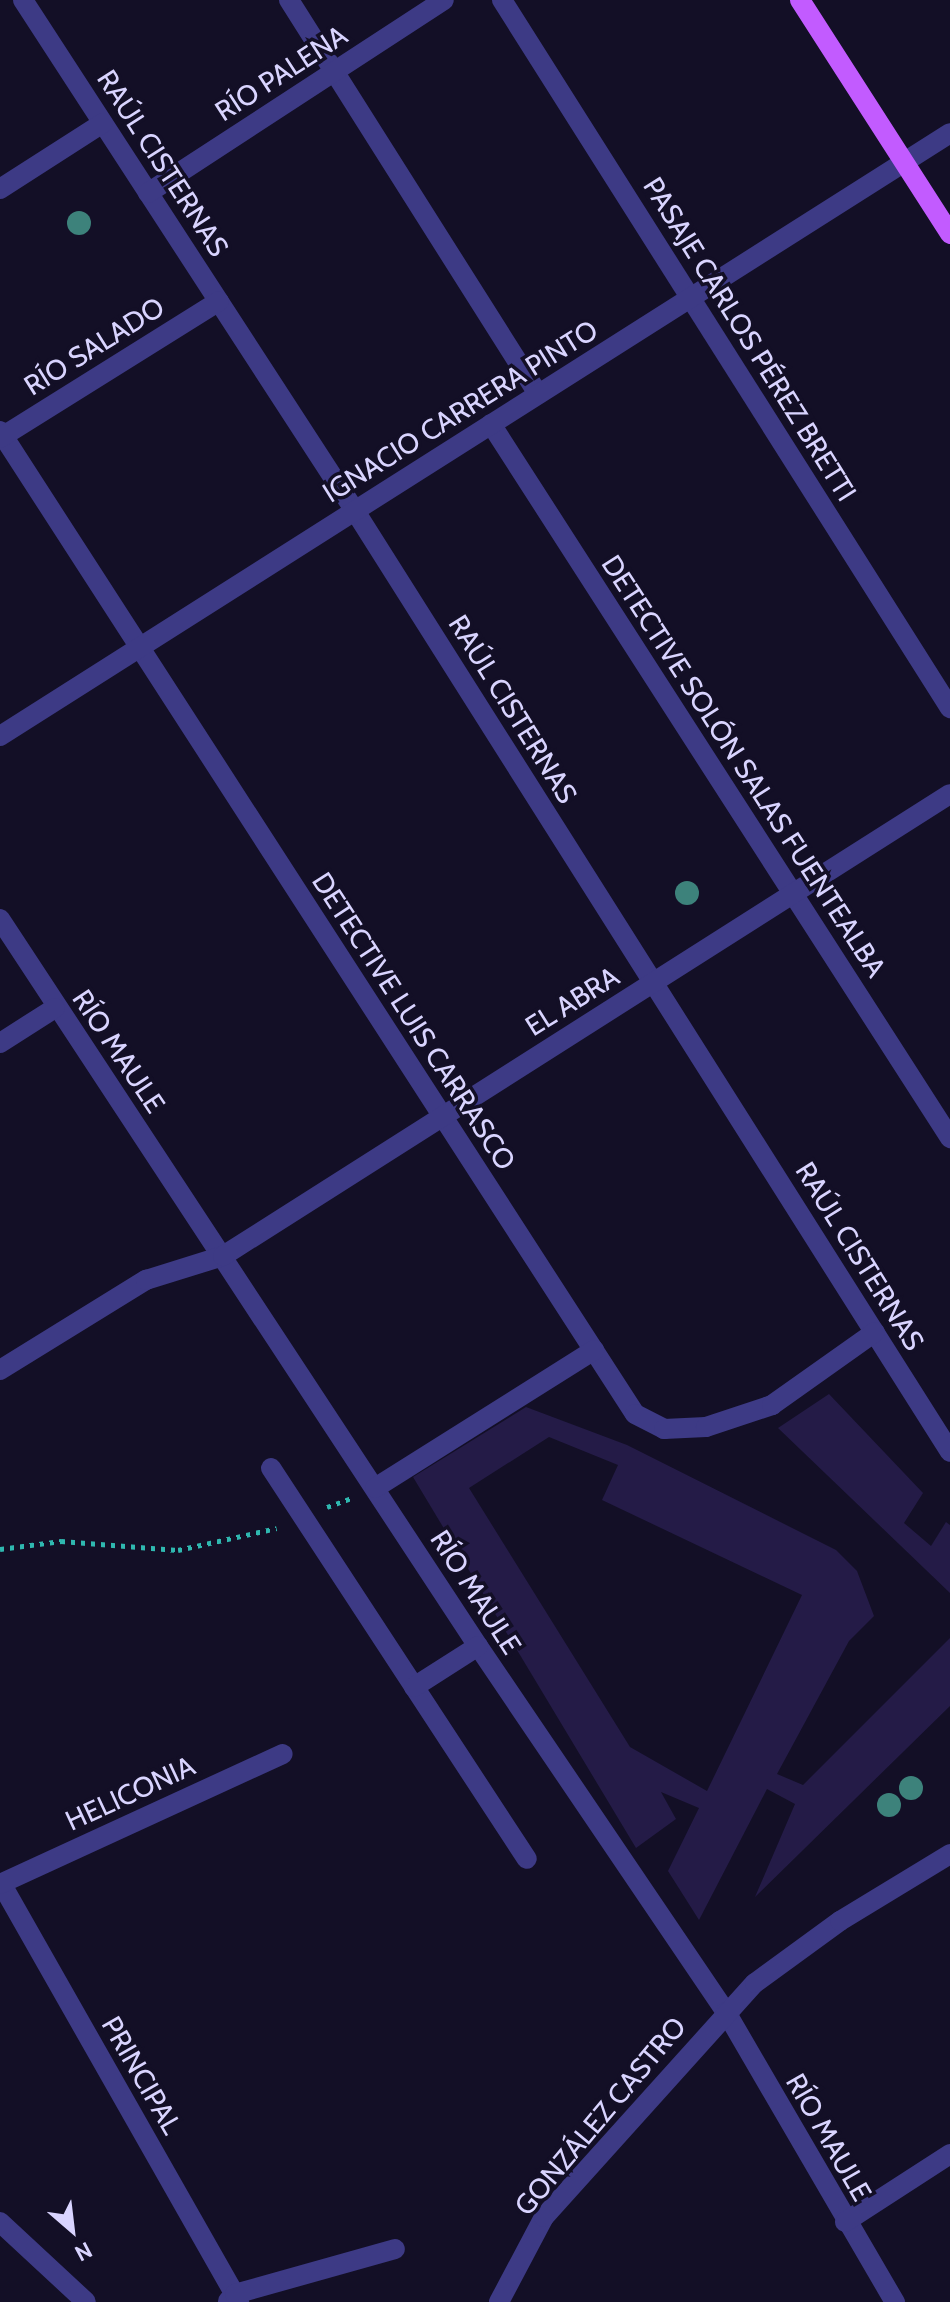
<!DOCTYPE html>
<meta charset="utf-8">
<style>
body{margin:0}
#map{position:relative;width:950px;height:2302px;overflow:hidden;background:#130f26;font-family:Cabin,sans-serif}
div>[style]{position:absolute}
.building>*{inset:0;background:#241b47}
.path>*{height:5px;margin-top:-2.5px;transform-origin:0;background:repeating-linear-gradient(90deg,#2fb8b0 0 4px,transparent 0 10px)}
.minor>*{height:20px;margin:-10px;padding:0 10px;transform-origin:10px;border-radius:10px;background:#3d3a85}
.major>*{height:20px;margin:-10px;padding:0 10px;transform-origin:10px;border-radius:10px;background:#c25bff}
.trees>*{width:24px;height:24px;margin:-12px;border-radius:50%;background:#3d827b}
span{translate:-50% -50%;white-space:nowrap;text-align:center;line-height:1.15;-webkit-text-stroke:7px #130f26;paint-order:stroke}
.street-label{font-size:28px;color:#d9d4ff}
.north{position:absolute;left:32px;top:2190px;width:80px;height:80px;-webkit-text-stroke:6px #130f26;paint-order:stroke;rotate:152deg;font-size:22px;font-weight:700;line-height:32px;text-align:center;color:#d9d4ff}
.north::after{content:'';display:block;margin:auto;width:28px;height:36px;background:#d9d4ff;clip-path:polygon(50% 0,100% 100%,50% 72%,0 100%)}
</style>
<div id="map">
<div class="building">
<div style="clip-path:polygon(829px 1394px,923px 1493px,904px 1523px,931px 1546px,946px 1522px,950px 1525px,950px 1593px,778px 1428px)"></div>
<div style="clip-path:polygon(evenodd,526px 1407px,627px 1445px,836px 1550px,857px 1571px,874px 1616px,849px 1641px,777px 1774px,803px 1785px,950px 1638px,950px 1706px,755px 1897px,795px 1804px,767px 1789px,699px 1920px,668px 1871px,699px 1808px,661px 1792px,676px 1819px,636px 1848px,413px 1477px,526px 1407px,549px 1437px,618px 1465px,602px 1500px,802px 1595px,707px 1791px,630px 1747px,469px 1488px,549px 1437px)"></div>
</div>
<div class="path">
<div style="left:327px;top:1507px;width:27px;rotate:-20deg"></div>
<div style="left:0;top:1549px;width:62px;rotate:-7.5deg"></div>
<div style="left:61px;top:1541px;width:117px;rotate:4.4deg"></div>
<div style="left:178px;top:1550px;width:101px;rotate:-12.5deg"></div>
</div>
<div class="minor">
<div style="left:23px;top:0;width:609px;rotate:56.99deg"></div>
<div style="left:355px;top:511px;width:1113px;rotate:57.69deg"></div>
<div style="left:289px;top:0;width:466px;rotate:57.7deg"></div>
<div style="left:502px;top:0;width:838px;rotate:57.68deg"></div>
<div style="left:0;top:189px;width:122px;rotate:-32.7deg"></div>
<div style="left:148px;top:193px;width:353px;rotate:-33.1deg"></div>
<div style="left:491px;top:424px;width:849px;rotate:57.26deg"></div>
<div style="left:0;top:431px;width:1170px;rotate:57.14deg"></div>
<div style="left:635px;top:1414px;width:33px;rotate:27deg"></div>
<div style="left:664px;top:1429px;width:42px;rotate:-2.7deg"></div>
<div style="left:706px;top:1427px;width:70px;rotate:-18.4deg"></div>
<div style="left:772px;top:1405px;width:126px;rotate:-35.3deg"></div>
<div style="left:0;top:438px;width:258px;rotate:-32deg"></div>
<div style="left:0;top:736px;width:1125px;rotate:-32.4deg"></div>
<div style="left:0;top:919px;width:870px;rotate:56.68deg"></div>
<div style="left:478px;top:1646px;width:442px;rotate:55.9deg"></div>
<div style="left:726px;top:2012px;width:336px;rotate:59.8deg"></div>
<div style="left:0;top:1043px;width:65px;rotate:-32.5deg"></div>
<div style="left:0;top:1370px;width:172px;rotate:-31.7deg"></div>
<div style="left:146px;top:1280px;width:81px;rotate:-17.3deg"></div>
<div style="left:223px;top:1256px;width:861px;rotate:-32.44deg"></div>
<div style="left:271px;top:1468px;width:467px;rotate:56.8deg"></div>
<div style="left:375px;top:1488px;width:259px;rotate:-32.2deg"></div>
<div style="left:414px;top:1687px;width:76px;rotate:-32.6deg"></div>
<div style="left:1px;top:1883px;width:482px;rotate:60.4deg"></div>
<div style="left:0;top:1884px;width:311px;rotate:-24.7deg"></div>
<div style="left:0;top:2222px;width:117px;rotate:42.9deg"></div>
<div style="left:845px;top:2222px;width:125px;rotate:-32.9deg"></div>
<div style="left:228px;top:2301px;width:10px;rotate:-45deg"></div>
<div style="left:235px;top:2294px;width:166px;rotate:-15.7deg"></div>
<div style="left:499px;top:2302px;width:96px;rotate:-62.1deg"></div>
<div style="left:544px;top:2217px;width:315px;rotate:-48deg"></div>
<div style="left:755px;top:1983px;width:105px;rotate:-36.1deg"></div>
<div style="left:840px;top:1921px;width:129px;rotate:-31.3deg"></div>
</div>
<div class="major">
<div style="left:800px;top:0;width:278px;rotate:57.3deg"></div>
</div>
<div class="trees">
<div style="left:79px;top:223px"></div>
<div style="left:687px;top:893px"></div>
<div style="left:911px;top:1788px"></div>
<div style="left:889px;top:1805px"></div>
</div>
<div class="street-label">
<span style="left:281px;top:73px;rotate:-33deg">RÍO PALENA</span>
<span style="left:163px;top:163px;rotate:57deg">RAÚL CISTERNAS</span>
<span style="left:750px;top:339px;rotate:58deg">PASAJE CARLOS PÉREZ BRETTI</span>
<span style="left:94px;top:346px;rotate:-32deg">RÍO SALADO</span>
<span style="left:460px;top:411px;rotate:-32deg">IGNACIO CARRERA PINTO</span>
<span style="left:513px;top:709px;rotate:58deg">RAÚL CISTERNAS</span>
<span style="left:744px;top:766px;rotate:57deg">DETECTIVE SOLÓN SALAS FUENTEALBA</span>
<span style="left:572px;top:1001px;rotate:-32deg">EL ABRA</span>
<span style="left:414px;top:1021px;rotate:57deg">DETECTIVE LUIS CARRASCO</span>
<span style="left:119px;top:1051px;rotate:56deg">RÍO MAULE</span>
<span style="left:860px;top:1256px;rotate:58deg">RAÚL CISTERNAS</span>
<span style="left:476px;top:1592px;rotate:57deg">RÍO MAULE</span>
<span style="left:130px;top:1793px;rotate:-25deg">HELICONIA</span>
<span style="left:142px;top:2075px;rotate:60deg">PRINCIPAL</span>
<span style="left:600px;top:2116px;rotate:-50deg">GONZÁLEZ CASTRO</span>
<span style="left:829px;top:2137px;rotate:60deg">RÍO MAULE</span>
</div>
<div class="north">N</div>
</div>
